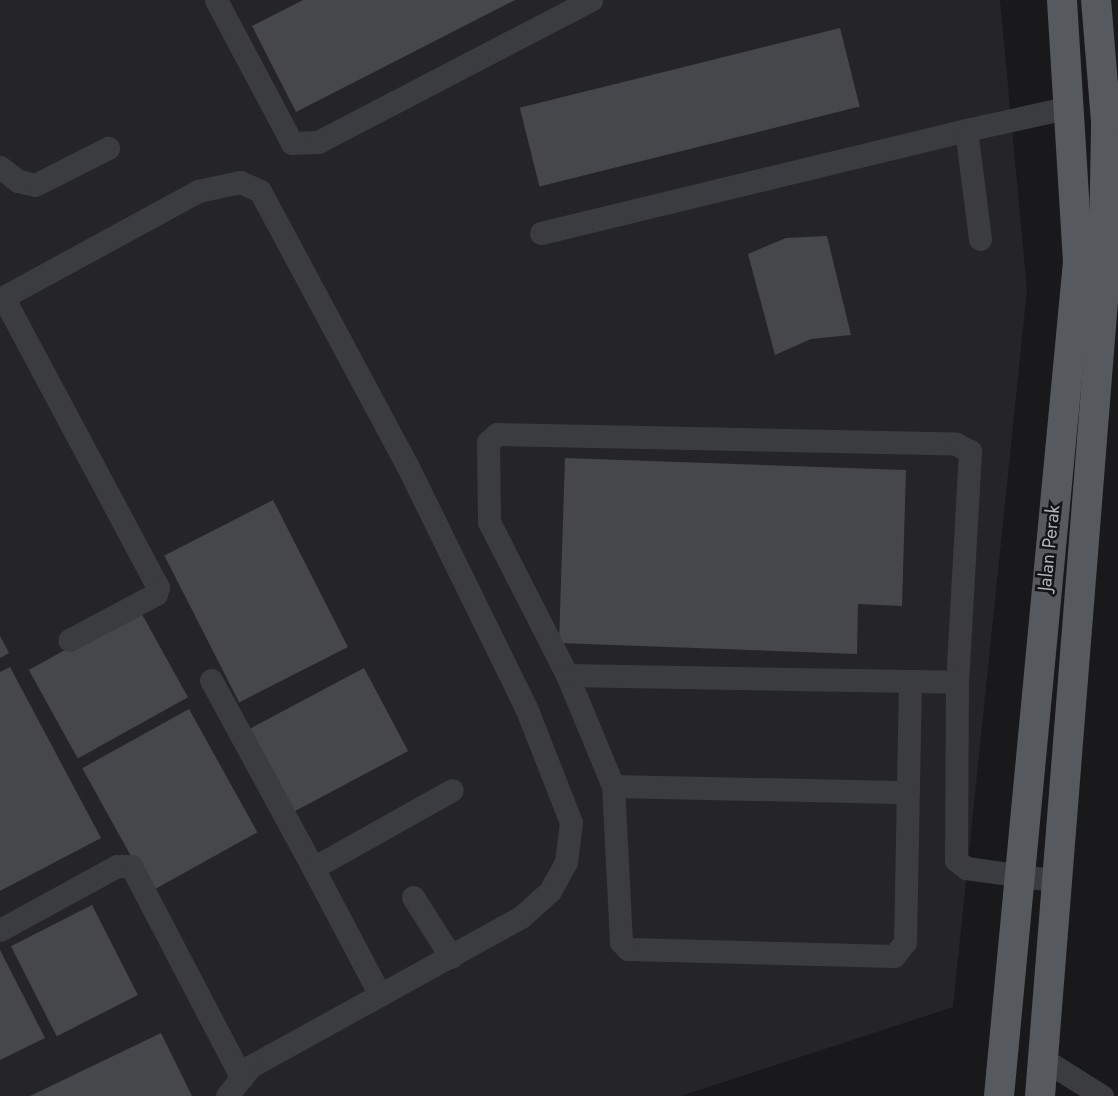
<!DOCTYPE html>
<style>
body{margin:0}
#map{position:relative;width:1118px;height:1096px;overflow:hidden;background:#19191b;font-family:Jost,sans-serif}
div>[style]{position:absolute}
.built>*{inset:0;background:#252528}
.building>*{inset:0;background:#46474b;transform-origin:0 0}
.minor>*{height:23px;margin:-11.5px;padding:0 11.5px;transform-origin:11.5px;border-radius:11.5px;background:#3a3c40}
.major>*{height:30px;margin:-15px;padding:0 15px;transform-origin:15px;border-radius:15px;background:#56595e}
span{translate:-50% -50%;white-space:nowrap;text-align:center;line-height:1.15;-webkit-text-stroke:5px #141416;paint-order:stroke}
.street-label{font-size:19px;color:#acb2ba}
</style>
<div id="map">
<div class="built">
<div style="clip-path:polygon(0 0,1000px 0,1027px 290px,953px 1007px,681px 1096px,0 1096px)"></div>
</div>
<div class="building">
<div style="clip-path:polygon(303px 0,515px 0,296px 112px,252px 26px)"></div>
<div style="left:840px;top:28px;width:81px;height:330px;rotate:76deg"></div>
<div style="clip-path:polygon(827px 236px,851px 335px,811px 339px,775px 355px,748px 254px,786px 238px)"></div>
<div style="clip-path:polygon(565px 458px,906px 470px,902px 606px,858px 604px,857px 654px,559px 643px)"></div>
<div style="left:273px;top:500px;width:165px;height:122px;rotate:63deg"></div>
<div style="left:139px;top:609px;width:101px;height:126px;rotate:61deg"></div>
<div style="clip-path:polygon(0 636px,9px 653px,0 658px)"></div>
<div style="clip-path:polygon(10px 667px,101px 838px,0 891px,0 672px)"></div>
<div style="left:364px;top:668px;width:94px;height:129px;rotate:62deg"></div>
<div style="left:189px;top:709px;width:141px;height:122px;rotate:61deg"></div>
<div style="left:92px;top:905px;width:101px;height:91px;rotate:63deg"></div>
<div style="clip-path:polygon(0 950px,45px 1038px,0 1060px)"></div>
<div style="clip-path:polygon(161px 1033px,192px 1096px,30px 1096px)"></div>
</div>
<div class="minor">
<div style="left:216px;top:0;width:162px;rotate:62deg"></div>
<div style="left:292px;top:143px;width:26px;rotate:-2deg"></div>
<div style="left:318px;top:142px;width:308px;rotate:-27.5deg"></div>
<div style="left:0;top:167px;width:23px;rotate:38deg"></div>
<div style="left:18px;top:181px;width:17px;rotate:13deg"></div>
<div style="left:35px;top:185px;width:82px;rotate:-26.9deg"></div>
<div style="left:541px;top:233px;width:437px;rotate:-13.6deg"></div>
<div style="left:980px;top:239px;width:110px;rotate:-97.3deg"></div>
<div style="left:966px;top:130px;width:102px;rotate:-12.4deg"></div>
<div style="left:3px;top:297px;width:329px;rotate:61.9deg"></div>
<div style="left:158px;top:587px;width:7px;rotate:106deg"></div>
<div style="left:156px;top:594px;width:98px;rotate:152.1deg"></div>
<div style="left:0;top:299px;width:226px;rotate:-28.6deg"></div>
<div style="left:198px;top:191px;width:43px;rotate:-12.1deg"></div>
<div style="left:240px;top:182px;width:22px;rotate:24deg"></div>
<div style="left:260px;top:191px;width:311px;rotate:61.8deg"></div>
<div style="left:407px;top:465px;width:273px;rotate:63.9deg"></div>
<div style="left:527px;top:710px;width:120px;rotate:68.6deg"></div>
<div style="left:571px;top:822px;width:40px;rotate:97.1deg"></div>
<div style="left:566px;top:862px;width:33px;rotate:119deg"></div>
<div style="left:550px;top:891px;width:39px;rotate:138deg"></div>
<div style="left:521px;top:917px;width:308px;rotate:151.1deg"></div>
<div style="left:251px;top:1066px;width:38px;rotate:129deg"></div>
<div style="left:567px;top:675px;width:172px;rotate:-117deg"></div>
<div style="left:489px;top:522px;width:80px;rotate:-90.7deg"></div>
<div style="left:488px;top:442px;width:12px;rotate:-42deg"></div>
<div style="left:497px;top:434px;width:459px;rotate:1.2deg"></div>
<div style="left:956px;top:444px;width:16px;rotate:27deg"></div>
<div style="left:970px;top:451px;width:231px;rotate:93.2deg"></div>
<div style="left:211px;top:680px;width:214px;rotate:61.5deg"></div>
<div style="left:910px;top:681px;width:261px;rotate:91.1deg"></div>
<div style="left:905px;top:942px;width:18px;rotate:128deg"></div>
<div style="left:894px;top:956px;width:266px;rotate:-178.5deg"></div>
<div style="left:628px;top:949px;width:10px;rotate:-135deg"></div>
<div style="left:621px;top:942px;width:156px;rotate:-92.9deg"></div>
<div style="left:613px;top:786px;width:120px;rotate:-112.5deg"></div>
<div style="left:567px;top:675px;width:390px;rotate:1deg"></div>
<div style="left:957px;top:682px;width:178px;rotate:90.3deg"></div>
<div style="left:956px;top:860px;width:13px;rotate:39deg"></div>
<div style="left:966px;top:868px;width:93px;rotate:8deg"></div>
<div style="left:613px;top:786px;width:295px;rotate:1.2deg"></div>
<div style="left:413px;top:897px;width:71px;rotate:57.7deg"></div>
<div style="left:0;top:930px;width:133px;rotate:-28.7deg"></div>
<div style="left:117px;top:866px;width:14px"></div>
<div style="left:131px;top:866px;width:239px;rotate:62.4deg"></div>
<div style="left:380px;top:995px;width:144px;rotate:-117.8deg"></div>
<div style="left:313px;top:868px;width:159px;rotate:-29.3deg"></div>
<div style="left:1043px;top:1059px;width:70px;rotate:32.1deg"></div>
</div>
<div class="major">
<div style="left:999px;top:1096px;width:838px;rotate:-84.59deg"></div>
<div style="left:1078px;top:262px;width:262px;rotate:-93.5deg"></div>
<div style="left:1040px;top:1096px;width:798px;rotate:-85.47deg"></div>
<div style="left:1103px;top:300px;width:179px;rotate:-89deg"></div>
<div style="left:1106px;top:121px;width:121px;rotate:-94.7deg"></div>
</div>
<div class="street-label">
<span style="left:1049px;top:548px;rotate:-84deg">Jalan Perak</span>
</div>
</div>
